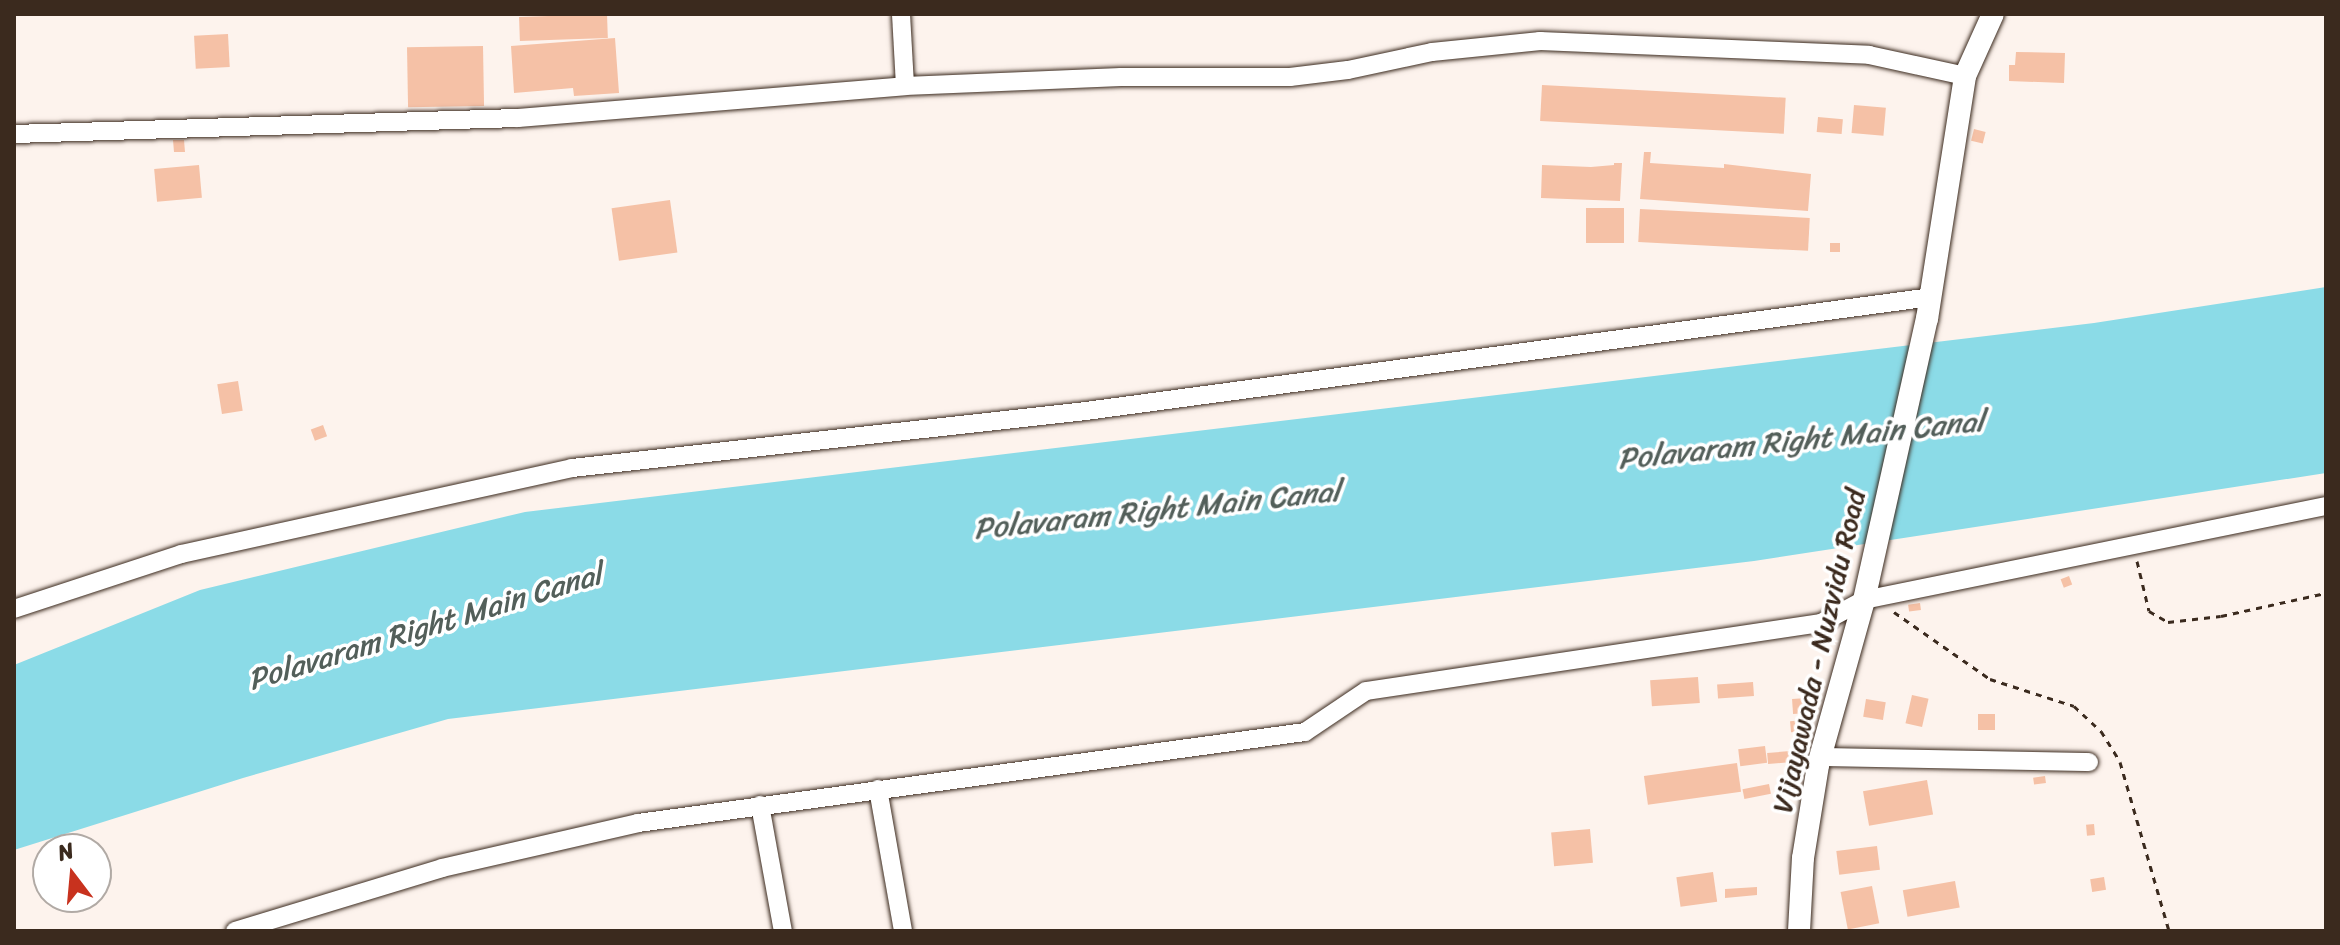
<!DOCTYPE html>
<style>
body{margin:0}
#map{position:relative;width:2340px;height:945px;overflow:hidden;background:#fdf3ed;font-family:Sriracha,sans-serif}
div>[style]{position:absolute}
.water>*{inset:0;background:#8bdbe7}
.building>*{inset:0;background:#f5c1a6;transform-origin:0 0}
.path>*{height:3px;margin-top:-1.5px;transform-origin:0;background:repeating-linear-gradient(90deg,#3b2a1e 0 6px,transparent 0 12px)}
.roads{filter:drop-shadow(0 0 2px #3b2a1e) drop-shadow(0 0 2px #3b2a1e)}
.minor>*{height:18px;margin:-9px;padding:0 9px;transform-origin:9px;border-radius:9px;background:#fff}
.major>*{height:22px;margin:-11px;padding:0 11px;transform-origin:11px;border-radius:11px;background:#fff}
span{translate:-50% -50%;white-space:nowrap;text-align:center;line-height:1.15;-webkit-text-stroke:7px #fff;paint-order:stroke}
.street-label{font-size:28px;color:#3b2a1e}
.water-label{font-size:30px;color:#535f5a;font-style:italic}
.frame{position:absolute;inset:0;border:16px solid #3b2a1e;pointer-events:none}
.north{position:absolute;left:32px;top:833px;width:80px;height:80px;box-sizing:border-box;background:#fff;border:2px solid #b1aaa5;border-radius:50%;rotate:344deg;font-size:22px;font-weight:700;line-height:32px;text-align:center;color:#3b2a1e}
.north::after{content:'';display:block;margin:auto;width:28px;height:36px;background:#c8321e;clip-path:polygon(50% 0,100% 100%,50% 72%,0 100%)}
</style>
<div id="map">
<div class="water">
<div style="clip-path:polygon(2326px 287px,2326px 473px,1754px 561px,448px 719px,243px 778px,14px 850px,14px 665px,200px 590px,525px 512px,2094px 323px)"></div>
</div>
<div class="building">
<div style="left:607px;top:14px;width:24px;height:88px;rotate:88deg"></div>
<div style="left:228px;top:34px;width:33px;height:34px;rotate:87deg"></div>
<div style="clip-path:polygon(615px 38px,619px 93px,574px 96px,573px 88px,514px 93px,511px 46px)"></div>
<div style="left:483px;top:46px;width:60px;height:76px;rotate:89deg"></div>
<div style="clip-path:polygon(2016px 52px,2065px 53px,2064px 83px,2009px 81px,2009px 65px,2015px 65px)"></div>
<div style="left:1542px;top:85px;width:244px;height:36px;rotate:3deg"></div>
<div style="left:1854px;top:105px;width:32px;height:28px;rotate:5deg"></div>
<div style="left:1818px;top:117px;width:25px;height:15px;rotate:5deg"></div>
<div style="left:1974px;top:129px;width:12px;height:12px;rotate:14deg"></div>
<div style="clip-path:polygon(173px 140px,184px 140px,185px 152px,174px 152px)"></div>
<div style="clip-path:polygon(1644px 152px,1651px 152px,1650px 163px,1724px 168px,1724px 164px,1811px 174px,1808px 211px,1640px 199px)"></div>
<div style="clip-path:polygon(1614px 163px,1622px 163px,1620px 201px,1541px 198px,1542px 165px,1591px 167px,1614px 165px)"></div>
<div style="left:199px;top:165px;width:33px;height:45px;rotate:85deg"></div>
<div style="left:670px;top:200px;width:53px;height:59px;rotate:82deg"></div>
<div style="left:1586px;top:208px;width:38px;height:35px"></div>
<div style="left:1640px;top:209px;width:170px;height:33px;rotate:3deg"></div>
<div style="left:1840px;top:243px;width:9px;height:10px;rotate:90deg"></div>
<div style="left:238px;top:381px;width:30px;height:21px;rotate:81deg"></div>
<div style="left:323px;top:425px;width:12px;height:13px;rotate:70deg"></div>
<div style="left:2069px;top:576px;width:9px;height:9px;rotate:69deg"></div>
<div style="left:1920px;top:603px;width:7px;height:12px;rotate:82deg"></div>
<div style="left:1698px;top:677px;width:26px;height:48px;rotate:86deg"></div>
<div style="left:1753px;top:682px;width:14px;height:36px;rotate:86deg"></div>
<div style="left:1912px;top:695px;width:17px;height:29px;rotate:13deg"></div>
<div style="left:1807px;top:698px;width:15px;height:15px;rotate:86deg"></div>
<div style="left:1866px;top:699px;width:20px;height:18px;rotate:9deg"></div>
<div style="left:1978px;top:714px;width:17px;height:16px"></div>
<div style="left:1804px;top:720px;width:11px;height:14px;rotate:85deg"></div>
<div style="left:1765px;top:746px;width:17px;height:27px;rotate:83deg"></div>
<div style="left:1802px;top:750px;width:11px;height:35px;rotate:85deg"></div>
<div style="left:1737px;top:763px;width:29px;height:94px;rotate:82deg"></div>
<div style="left:2045px;top:776px;width:7px;height:12px;rotate:82deg"></div>
<div style="left:1927px;top:780px;width:35px;height:65px;rotate:80deg"></div>
<div style="left:1769px;top:784px;width:10px;height:27px;rotate:79deg"></div>
<div style="left:2094px;top:824px;width:11px;height:8px;rotate:85deg"></div>
<div style="left:1590px;top:829px;width:34px;height:39px;rotate:85deg"></div>
<div style="left:1877px;top:846px;width:24px;height:41px;rotate:83deg"></div>
<div style="left:1713px;top:872px;width:30px;height:37px;rotate:82deg"></div>
<div style="left:2104px;top:877px;width:13px;height:14px;rotate:81deg"></div>
<div style="left:1955px;top:881px;width:27px;height:53px;rotate:80deg"></div>
<div style="left:1872px;top:886px;width:38px;height:32px;rotate:79deg"></div>
<div style="clip-path:polygon(1757px 887px,1757px 895px,1725px 898px,1725px 889px)"></div>
</div>
<div class="path">
<div style="left:2137px;top:561px;width:51px;rotate:76.5deg"></div>
<div style="left:2149px;top:611px;width:22px;rotate:30deg"></div>
<div style="left:2168px;top:622px;width:53px;rotate:-6.5deg"></div>
<div style="left:2221px;top:616px;width:107px;rotate:-12.4deg"></div>
<div style="left:1894px;top:612px;width:117px;rotate:34.9deg"></div>
<div style="left:1990px;top:679px;width:88px;rotate:17.8deg"></div>
<div style="left:2074px;top:706px;width:37px;rotate:43deg"></div>
<div style="left:2101px;top:731px;width:36px;rotate:58deg"></div>
<div style="left:2120px;top:762px;width:176px;rotate:73.8deg"></div>
</div>
<div class="roads">
<div class="minor">
<div style="left:901px;top:14px;width:72px;rotate:86.8deg"></div>
<div style="left:14px;top:134px;width:504px;rotate:-1.82deg"></div>
<div style="left:518px;top:118px;width:388px;rotate:-4.7deg"></div>
<div style="left:905px;top:86px;width:216px;rotate:-2.4deg"></div>
<div style="left:1121px;top:77px;width:169px"></div>
<div style="left:1290px;top:77px;width:58px;rotate:-6.9deg"></div>
<div style="left:1348px;top:70px;width:86px;rotate:-12.1deg"></div>
<div style="left:1432px;top:52px;width:109px;rotate:-5.8deg"></div>
<div style="left:1540px;top:41px;width:329px;rotate:2.4deg"></div>
<div style="left:1869px;top:55px;width:98px;rotate:12.3deg"></div>
<div style="left:14px;top:609px;width:176px;rotate:-18.2deg"></div>
<div style="left:181px;top:554px;width:400px;rotate:-12.4deg"></div>
<div style="left:572px;top:468px;width:517px;rotate:-6.33deg"></div>
<div style="left:1086px;top:411px;width:853px;rotate:-7.68deg"></div>
<div style="left:1820px;top:757px;width:269px;rotate:1.1deg"></div>
<div style="left:878px;top:789px;width:144px;rotate:80deg"></div>
<div style="left:760px;top:805px;width:128px;rotate:79.7deg"></div>
<div style="left:235px;top:931px;width:216px;rotate:-16.9deg"></div>
<div style="left:442px;top:868px;width:201px;rotate:-12.9deg"></div>
<div style="left:638px;top:823px;width:673px;rotate:-7.77deg"></div>
<div style="left:1305px;top:732px;width:73px;rotate:-33.9deg"></div>
<div style="left:1366px;top:691px;width:460px;rotate:-8.5deg"></div>
<div style="left:1821px;top:623px;width:49px;rotate:-28.1deg"></div>
<div style="left:1864px;top:600px;width:471px;rotate:-11.5deg"></div>
</div>
<div class="major">
<div style="left:1799px;top:931px;width:73px;rotate:-86.9deg"></div>
<div style="left:1803px;top:858px;width:94px;rotate:-80.8deg"></div>
<div style="left:1818px;top:765px;width:171px;rotate:-74.4deg"></div>
<div style="left:1864px;top:600px;width:288px;rotate:-77.4deg"></div>
<div style="left:1927px;top:319px;width:246px;rotate:-81.1deg"></div>
<div style="left:1965px;top:76px;width:68px;rotate:-65.7deg"></div>
</div>
</div>
<div class="street-label">
<span style="left:1819px;top:651px;rotate:-77deg">Vijayawada - Nuzvidu Road</span>
</div>
<div class="water-label">
<span style="left:1801px;top:440px;rotate:-6deg">Polavaram Right Main Canal</span>
<span style="left:1157px;top:510px;rotate:-6deg">Polavaram Right Main Canal</span>
<span style="left:425px;top:627px;rotate:-17deg">Polavaram Right Main Canal</span>
</div>
<div class="frame"></div>
<div class="north">N</div>
</div>
